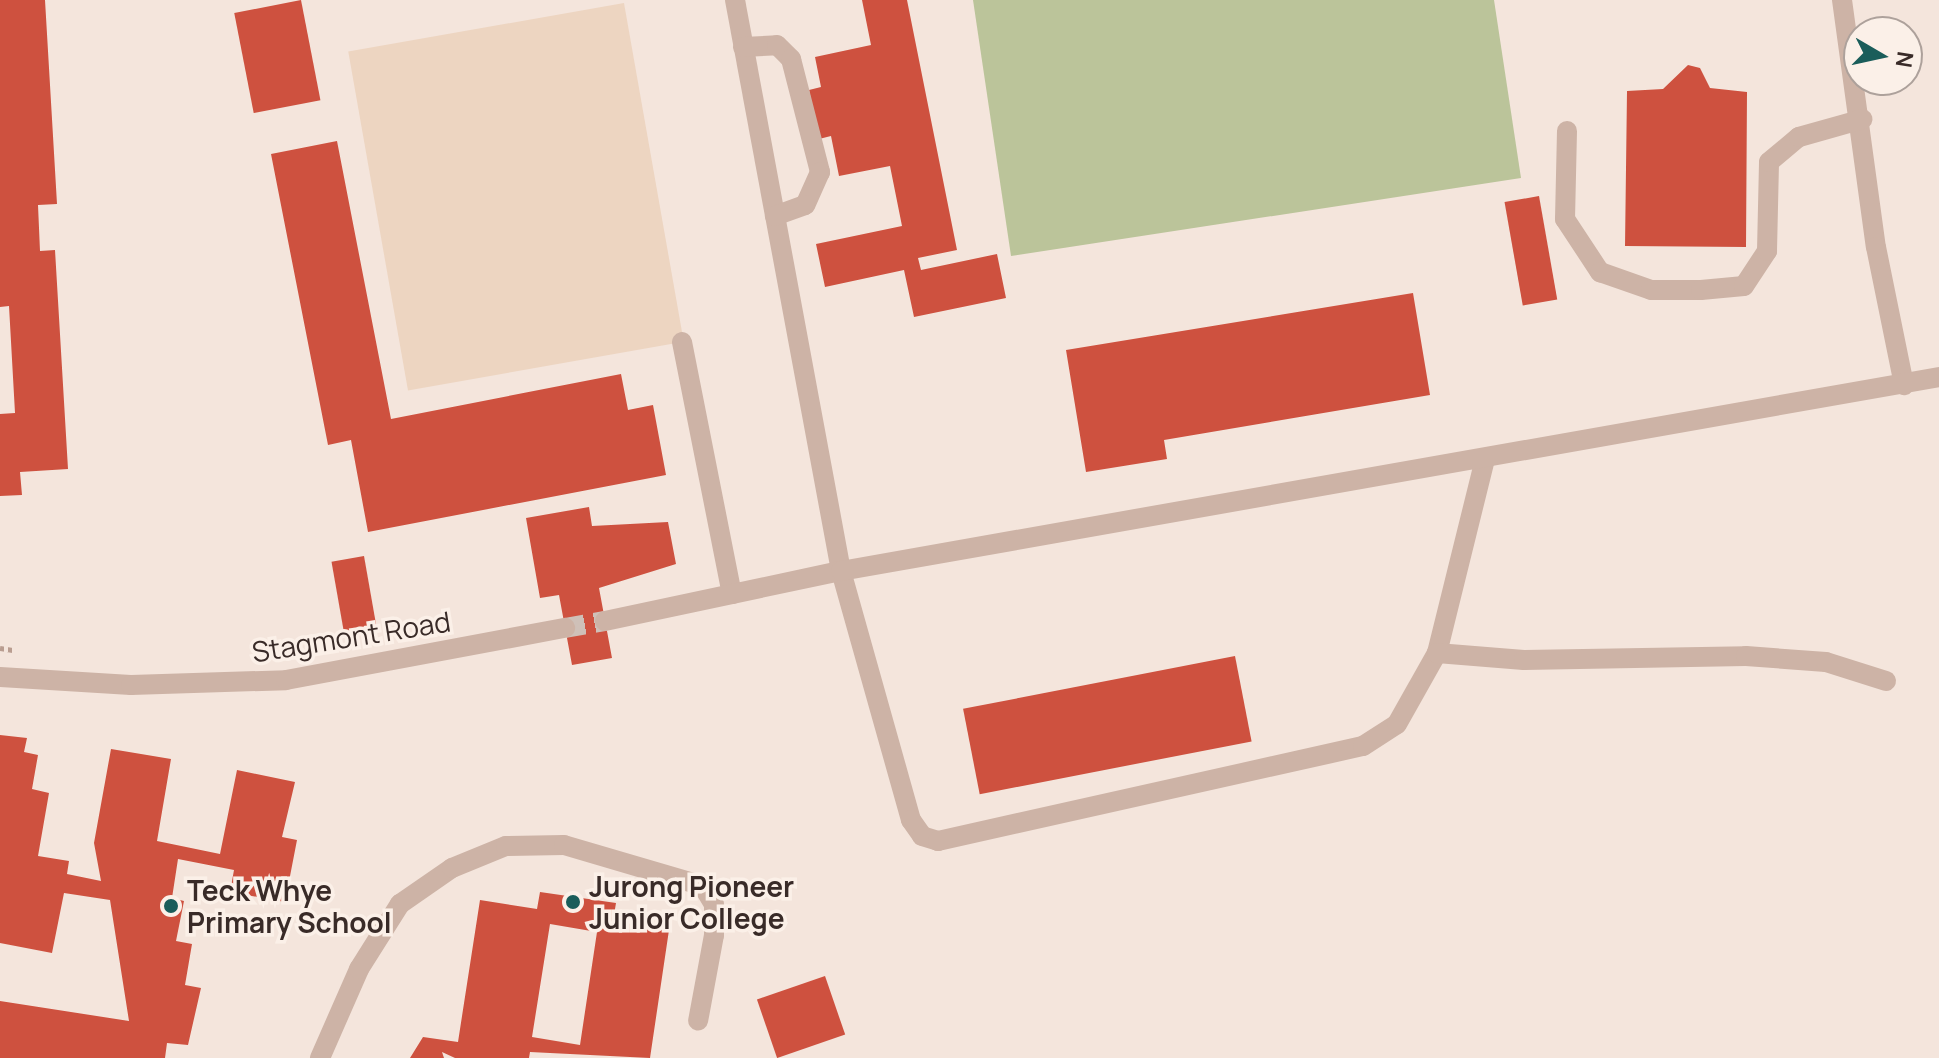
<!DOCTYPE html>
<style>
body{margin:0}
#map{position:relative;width:1939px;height:1058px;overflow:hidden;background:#f4e5dc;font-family:Manrope,sans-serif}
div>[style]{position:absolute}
.green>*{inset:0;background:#bbc49a}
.plaza>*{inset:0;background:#edd5c1;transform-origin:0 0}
.building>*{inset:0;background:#ce513f;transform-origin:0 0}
.minor-tunnel>*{height:20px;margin-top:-10px;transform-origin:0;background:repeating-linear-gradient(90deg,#cfc0b8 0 20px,transparent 0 30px)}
.path>*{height:5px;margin-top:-2.5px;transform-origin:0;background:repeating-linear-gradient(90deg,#b99d90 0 4px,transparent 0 8px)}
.minor>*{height:20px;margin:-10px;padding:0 10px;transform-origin:10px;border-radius:10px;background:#cdb3a6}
.dots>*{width:22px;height:22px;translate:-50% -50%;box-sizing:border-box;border:4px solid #fbf0e8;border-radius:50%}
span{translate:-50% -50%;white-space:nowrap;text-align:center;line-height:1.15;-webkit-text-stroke:7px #fbf0e8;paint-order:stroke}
.street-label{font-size:28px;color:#392b28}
.poi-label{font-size:28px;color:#392b28;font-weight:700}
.left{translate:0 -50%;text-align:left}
.north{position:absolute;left:1843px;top:16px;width:80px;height:80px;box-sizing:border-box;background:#fbf0e8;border:2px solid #ada19b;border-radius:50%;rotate:99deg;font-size:22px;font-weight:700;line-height:32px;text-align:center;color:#392b28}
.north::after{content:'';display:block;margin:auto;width:28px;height:36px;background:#1a5d5a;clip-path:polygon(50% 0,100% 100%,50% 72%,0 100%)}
</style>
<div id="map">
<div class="green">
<div style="clip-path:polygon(973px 0,1494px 0,1521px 178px,1011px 256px)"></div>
</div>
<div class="plaza">
<div style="left:624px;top:3px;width:344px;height:280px;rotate:80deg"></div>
</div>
<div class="building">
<div style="clip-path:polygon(0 0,45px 0,57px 204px,38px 205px,40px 251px,55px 250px,68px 469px,20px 472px,22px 495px,0 496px,0 414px,15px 413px,9px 306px,0 307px)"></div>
<div style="left:301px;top:0;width:102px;height:68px;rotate:79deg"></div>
<div style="clip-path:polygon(862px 0,907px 0,957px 250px,918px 258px,921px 270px,997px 254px,1006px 298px,914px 317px,904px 270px,825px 287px,816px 244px,902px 226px,890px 166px,839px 176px,831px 136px,819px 139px,809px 90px,821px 87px,815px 57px,871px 45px)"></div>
<div style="clip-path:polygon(1688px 65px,1700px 68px,1710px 88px,1747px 92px,1746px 247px,1625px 246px,1627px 91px,1663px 89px)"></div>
<div style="clip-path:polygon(337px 141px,391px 419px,621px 374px,628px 410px,653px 405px,666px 475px,368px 532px,351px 440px,328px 445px,271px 154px)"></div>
<div style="left:1539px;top:196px;width:105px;height:35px;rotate:80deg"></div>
<div style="clip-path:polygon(1413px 293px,1430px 395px,1164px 440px,1167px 459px,1086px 472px,1066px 350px)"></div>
<div style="clip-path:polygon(589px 507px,592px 526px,668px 522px,676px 564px,599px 588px,612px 658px,572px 665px,559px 595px,540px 598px,526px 518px)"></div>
<div style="left:364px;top:556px;width:71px;height:33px;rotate:80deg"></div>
<div style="left:1235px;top:656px;width:87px;height:277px;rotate:79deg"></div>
<div style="clip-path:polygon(0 735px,27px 738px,24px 752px,38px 755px,32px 789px,49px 793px,38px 856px,69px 861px,67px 874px,101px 881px,94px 843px,111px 749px,171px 759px,157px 841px,220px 854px,237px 770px,295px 782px,282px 837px,297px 840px,285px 902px,230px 892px,234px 870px,178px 859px,172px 898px,184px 901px,176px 941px,192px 944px,185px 985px,201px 988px,188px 1045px,167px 1043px,165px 1058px,0 1058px,0 1001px,129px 1021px,110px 900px,64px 893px,52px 953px,0 943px)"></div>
<div style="clip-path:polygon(evenodd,540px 892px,616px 903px,613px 921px,669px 930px,650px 1058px,530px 1052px,529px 1058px,455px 1058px,442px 1052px,444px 1058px,410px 1058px,423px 1037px,458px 1042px,480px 900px,537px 909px,540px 892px,550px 924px,597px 932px,580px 1045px,532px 1037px,550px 924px)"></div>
<div style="left:825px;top:976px;width:62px;height:72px;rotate:71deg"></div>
</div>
<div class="minor-tunnel">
<div style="left:565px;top:628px;width:41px;rotate:-9.9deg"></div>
</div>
<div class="path">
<div style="left:0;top:648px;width:13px;rotate:9deg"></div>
</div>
<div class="minor">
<div style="left:735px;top:0;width:581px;rotate:79.48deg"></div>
<div style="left:841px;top:571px;width:259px;rotate:74.3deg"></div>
<div style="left:911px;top:820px;width:19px;rotate:55deg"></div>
<div style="left:922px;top:836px;width:17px;rotate:17deg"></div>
<div style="left:938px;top:841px;width:435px;rotate:-12.6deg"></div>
<div style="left:1363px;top:746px;width:40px;rotate:-32.9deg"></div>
<div style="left:1397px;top:724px;width:81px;rotate:-60.6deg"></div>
<div style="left:1437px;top:653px;width:200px;rotate:-76.1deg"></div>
<div style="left:1842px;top:0;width:249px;rotate:82.2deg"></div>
<div style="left:1876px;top:247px;width:141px;rotate:78.5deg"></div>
<div style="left:743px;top:47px;width:34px;rotate:-3deg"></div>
<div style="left:777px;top:45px;width:20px;rotate:45deg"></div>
<div style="left:791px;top:59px;width:117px;rotate:75.6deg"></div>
<div style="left:820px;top:172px;width:36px;rotate:114deg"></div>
<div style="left:805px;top:205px;width:32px;rotate:160deg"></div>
<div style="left:1567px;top:131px;width:88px;rotate:91.3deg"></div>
<div style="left:1565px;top:219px;width:64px;rotate:56.6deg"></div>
<div style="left:1600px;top:272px;width:54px;rotate:19.4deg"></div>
<div style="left:1651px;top:290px;width:50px"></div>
<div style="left:1701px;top:290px;width:43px;rotate:-5.3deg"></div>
<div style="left:1744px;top:286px;width:42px;rotate:-56.7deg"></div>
<div style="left:1767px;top:251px;width:89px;rotate:-88.7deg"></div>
<div style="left:1769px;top:162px;width:39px;rotate:-40deg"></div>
<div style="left:1799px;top:137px;width:66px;rotate:-15.7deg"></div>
<div style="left:682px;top:342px;width:257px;rotate:78.8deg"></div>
<div style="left:605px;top:621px;width:241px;rotate:-12deg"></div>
<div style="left:841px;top:571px;width:1115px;rotate:-10.02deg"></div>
<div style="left:1437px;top:653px;width:87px;rotate:4.6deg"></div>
<div style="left:1524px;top:660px;width:222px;rotate:-1deg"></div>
<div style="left:1746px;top:656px;width:80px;rotate:4.3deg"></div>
<div style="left:1826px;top:662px;width:63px;rotate:17.6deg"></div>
<div style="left:0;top:677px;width:131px;rotate:3.5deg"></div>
<div style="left:131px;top:685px;width:155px;rotate:-1.8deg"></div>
<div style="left:286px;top:680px;width:284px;rotate:-10.6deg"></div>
<div style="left:320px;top:1058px;width:97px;rotate:-66.3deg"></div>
<div style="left:359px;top:969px;width:77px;rotate:-57.8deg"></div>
<div style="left:400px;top:904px;width:63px;rotate:-34.7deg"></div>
<div style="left:452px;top:868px;width:58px;rotate:-22.2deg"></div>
<div style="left:506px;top:846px;width:58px;rotate:-1deg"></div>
<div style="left:564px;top:845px;width:145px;rotate:16.4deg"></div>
<div style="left:703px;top:886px;width:21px;rotate:59deg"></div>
<div style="left:714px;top:904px;width:31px;rotate:90deg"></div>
<div style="left:714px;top:935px;width:87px;rotate:100.5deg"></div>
</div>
<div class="dots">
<div style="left:573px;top:902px;background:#1a5d5a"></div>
<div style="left:171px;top:906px;background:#1a5d5a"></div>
</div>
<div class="street-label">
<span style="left:351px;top:636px;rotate:-9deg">Stagmont Road</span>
</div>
<div class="poi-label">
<span class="left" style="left:589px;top:902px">Jurong Pioneer<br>Junior College</span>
<span class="left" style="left:187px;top:906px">Teck Whye<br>Primary School</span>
</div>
<div class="north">N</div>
</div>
